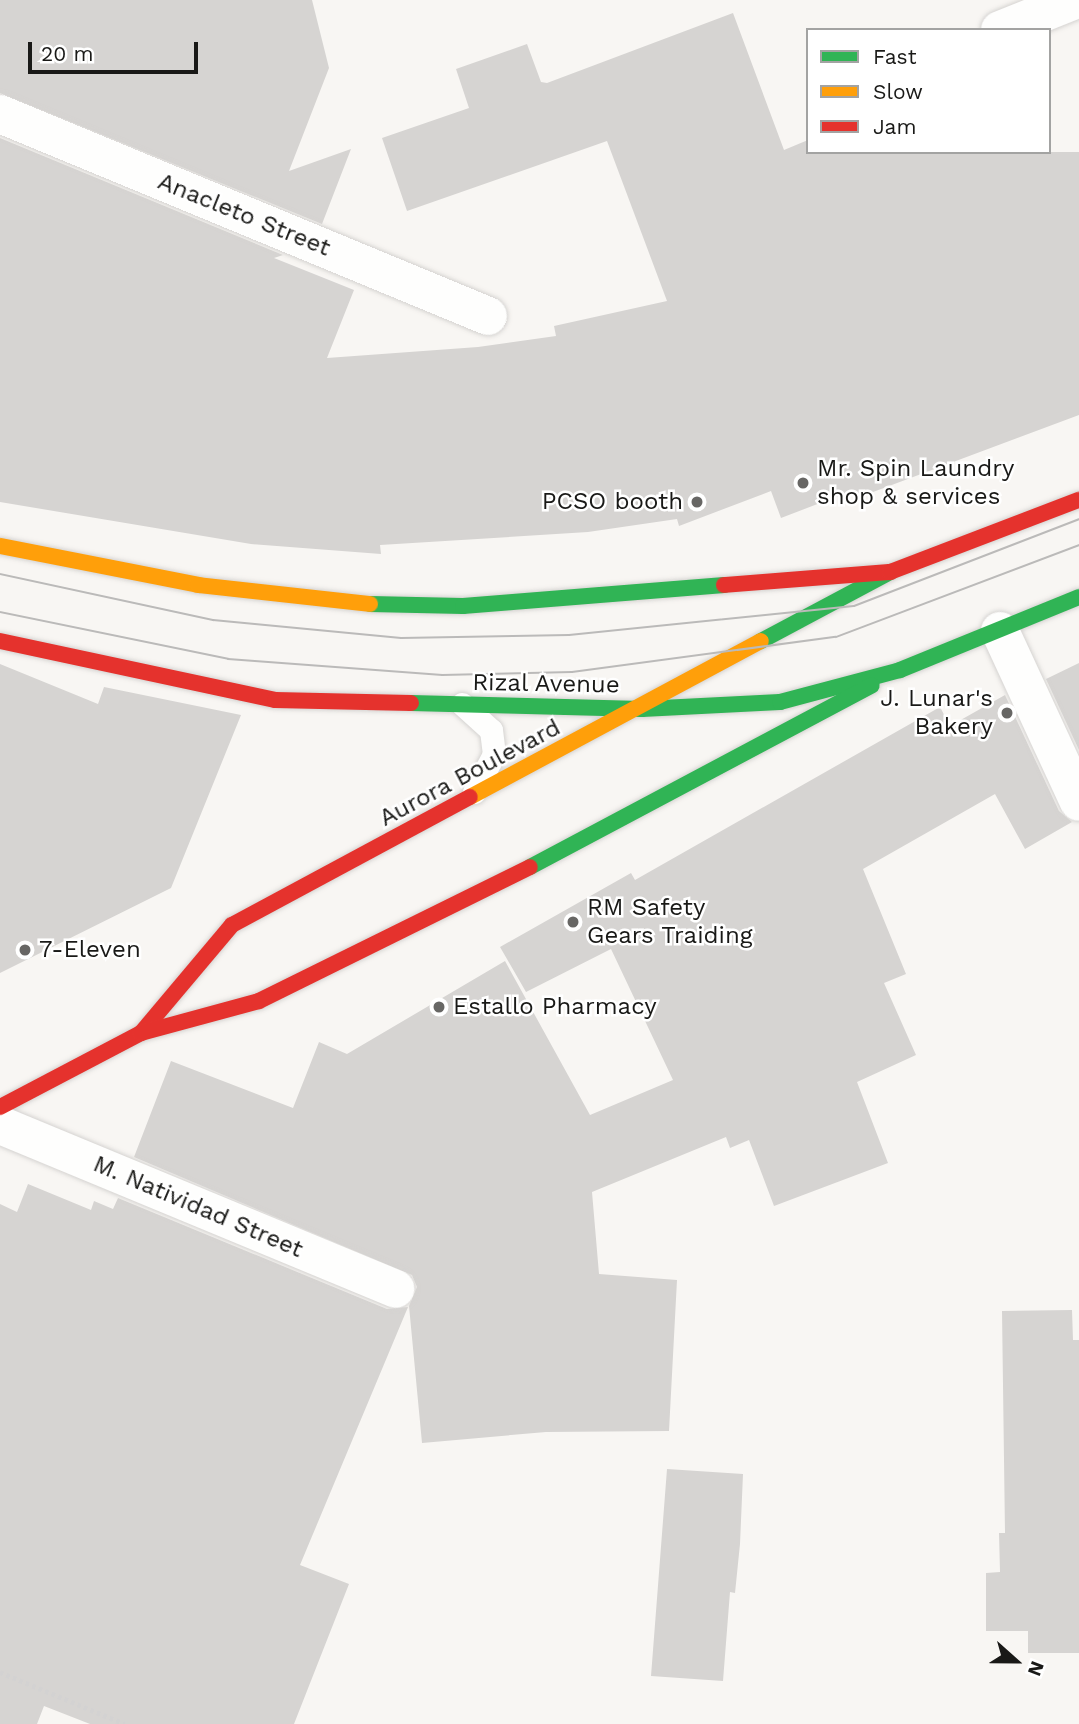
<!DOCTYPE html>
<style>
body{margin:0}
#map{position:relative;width:1079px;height:1724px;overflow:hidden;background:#f8f6f3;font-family:"Work Sans",sans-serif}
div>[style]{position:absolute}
.building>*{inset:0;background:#d6d4d2}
.path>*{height:4.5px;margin-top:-2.25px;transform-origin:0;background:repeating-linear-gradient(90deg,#d3d2d2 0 3.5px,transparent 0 7px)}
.roads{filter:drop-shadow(0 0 2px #d5d3d1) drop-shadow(0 0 2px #d5d3d1)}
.lane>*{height:23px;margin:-11.5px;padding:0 11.5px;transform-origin:11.5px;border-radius:11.5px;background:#fefefd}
.street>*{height:38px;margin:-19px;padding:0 19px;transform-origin:19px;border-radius:19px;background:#fefefd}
.fast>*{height:16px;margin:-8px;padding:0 8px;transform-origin:8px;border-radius:8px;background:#30b455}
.slow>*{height:16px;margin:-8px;padding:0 8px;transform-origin:8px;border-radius:8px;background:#ff9f0a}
.jam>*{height:16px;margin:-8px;padding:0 8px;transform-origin:8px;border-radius:8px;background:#e5322d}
.tram>*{height:2px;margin:-1px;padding:0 1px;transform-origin:1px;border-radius:1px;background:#bbbab9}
.dots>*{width:19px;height:19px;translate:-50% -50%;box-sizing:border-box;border:4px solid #fff;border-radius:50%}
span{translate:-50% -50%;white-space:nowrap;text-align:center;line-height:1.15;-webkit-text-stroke:5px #fff;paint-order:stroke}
.street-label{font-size:24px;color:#191917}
.poi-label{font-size:24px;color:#191917}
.left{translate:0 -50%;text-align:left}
.right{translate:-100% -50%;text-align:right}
.legend{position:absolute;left:806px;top:28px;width:245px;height:126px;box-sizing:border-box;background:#fff;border:2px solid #a3a3a2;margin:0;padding:9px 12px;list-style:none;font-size:21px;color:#191917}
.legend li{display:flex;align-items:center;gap:14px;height:35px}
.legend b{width:35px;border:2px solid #a3a3a2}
.north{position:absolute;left:981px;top:1626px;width:70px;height:70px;-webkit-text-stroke:5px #fff;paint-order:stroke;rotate:111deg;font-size:19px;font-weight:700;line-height:28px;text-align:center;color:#191917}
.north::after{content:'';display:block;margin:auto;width:24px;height:32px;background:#191917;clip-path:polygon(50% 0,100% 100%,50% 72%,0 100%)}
.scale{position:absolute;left:28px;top:42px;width:170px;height:32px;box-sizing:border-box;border:4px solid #191917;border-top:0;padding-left:9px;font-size:21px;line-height:24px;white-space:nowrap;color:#191917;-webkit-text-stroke:5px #fff;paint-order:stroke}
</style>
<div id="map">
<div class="building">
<div style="clip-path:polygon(0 0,312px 0,329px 68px,289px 171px,351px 149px,322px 224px,0 93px)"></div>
<div style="clip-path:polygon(733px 13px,784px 150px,808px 140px,808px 152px,1079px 152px,1079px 415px,857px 498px,854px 490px,781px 518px,771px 491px,679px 526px,677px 519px,588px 532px,380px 545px,381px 554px,251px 544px,0 502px,0 138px,283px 255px,274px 258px,354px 290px,327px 358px,478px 347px,556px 336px,554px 326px,667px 301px,607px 141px,407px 211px,382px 138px,469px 108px,456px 69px,527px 44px,541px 82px,547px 83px)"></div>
<div style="clip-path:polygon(1079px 663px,1079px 750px,1046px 679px)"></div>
<div style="clip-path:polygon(0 664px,98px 704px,104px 687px,241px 715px,171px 888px,0 973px)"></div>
<div style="clip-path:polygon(1005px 695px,1059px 811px,1072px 822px,1025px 849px,995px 794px,863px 869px,906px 974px,884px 983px,916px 1055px,857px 1082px,888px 1163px,774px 1206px,749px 1140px,730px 1148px,726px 1137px,592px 1192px,599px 1274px,677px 1280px,669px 1431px,546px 1432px,422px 1443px,409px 1306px,417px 1287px,412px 1275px,134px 1157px,171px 1061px,293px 1108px,319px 1042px,347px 1054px,505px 961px,590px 1115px,673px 1080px,611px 949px,526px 992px,500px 947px,631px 873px,635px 880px,940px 707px,950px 726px)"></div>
<div style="clip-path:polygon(28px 1184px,91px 1210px,94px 1201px,113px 1209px,118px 1198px,387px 1309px,408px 1307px,300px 1565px,349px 1584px,294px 1724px,90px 1724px,44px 1706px,37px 1724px,0 1724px,0 1204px,17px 1212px)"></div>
<div style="clip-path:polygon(1072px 1310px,1073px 1340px,1079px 1340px,1079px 1653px,1028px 1653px,1028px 1631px,986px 1631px,986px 1573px,1000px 1572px,999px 1533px,1005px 1533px,1002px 1311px)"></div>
<div style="clip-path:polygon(667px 1469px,743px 1474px,740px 1544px,735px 1593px,730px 1592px,723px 1681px,651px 1676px)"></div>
</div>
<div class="path">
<div style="left:0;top:1672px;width:135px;rotate:22.6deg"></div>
</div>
<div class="roads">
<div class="lane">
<div style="left:462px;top:704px;width:39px;rotate:42deg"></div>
<div style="left:491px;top:730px;width:24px;rotate:83deg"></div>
<div style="left:494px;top:754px;width:43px;rotate:117.8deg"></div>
</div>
<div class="street">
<div style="left:1000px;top:30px;width:81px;rotate:-21.8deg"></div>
<div style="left:0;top:114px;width:528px;rotate:22.49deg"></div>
<div style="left:1000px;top:631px;width:188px;rotate:65.2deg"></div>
<div style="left:0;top:1125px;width:428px;rotate:22.5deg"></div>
</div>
<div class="fast">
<div style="left:370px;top:604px;width:93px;rotate:1.2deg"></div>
<div style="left:463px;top:606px;width:262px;rotate:-4.6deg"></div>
<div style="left:761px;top:641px;width:146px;rotate:-28.1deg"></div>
<div style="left:411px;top:703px;width:231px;rotate:1.5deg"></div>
<div style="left:642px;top:709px;width:138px;rotate:-2.9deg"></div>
<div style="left:780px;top:702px;width:124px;rotate:-14.9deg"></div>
<div style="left:900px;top:670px;width:193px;rotate:-22.2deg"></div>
<div style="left:530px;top:867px;width:387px;rotate:-28deg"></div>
</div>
<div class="slow">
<div style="left:0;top:546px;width:202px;rotate:11.1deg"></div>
<div style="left:198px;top:585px;width:173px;rotate:6.3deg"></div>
<div style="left:470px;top:797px;width:330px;rotate:-28.2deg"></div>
</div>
<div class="jam">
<div style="left:724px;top:585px;width:167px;rotate:-4.5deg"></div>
<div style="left:890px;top:572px;width:202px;rotate:-20.9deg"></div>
<div style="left:0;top:641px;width:281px;rotate:12.1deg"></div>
<div style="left:275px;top:700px;width:136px;rotate:1.3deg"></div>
<div style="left:141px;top:1033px;width:141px;rotate:-49.9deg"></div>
<div style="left:232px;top:925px;width:270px;rotate:-28.3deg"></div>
<div style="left:0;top:1107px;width:159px;rotate:-27.7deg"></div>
<div style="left:141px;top:1033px;width:122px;rotate:-15.2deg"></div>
<div style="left:259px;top:1001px;width:302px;rotate:-26.3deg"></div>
</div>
</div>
<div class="tram">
<div style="left:0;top:574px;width:218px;rotate:12.2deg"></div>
<div style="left:213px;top:620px;width:189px;rotate:5.5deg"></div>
<div style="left:401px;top:638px;width:168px;rotate:-1deg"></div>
<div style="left:569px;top:635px;width:286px;rotate:-5.8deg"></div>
<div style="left:854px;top:606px;width:241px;rotate:-21.1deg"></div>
<div style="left:0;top:612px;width:233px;rotate:11.6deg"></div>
<div style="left:228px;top:659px;width:215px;rotate:4.3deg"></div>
<div style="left:442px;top:675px;width:130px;rotate:-1.3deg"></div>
<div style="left:572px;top:672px;width:266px;rotate:-7.6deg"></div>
<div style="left:836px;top:637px;width:260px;rotate:-20.7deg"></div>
</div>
<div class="dots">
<div style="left:803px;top:483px;background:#676664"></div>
<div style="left:697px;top:502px;background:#676664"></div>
<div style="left:1007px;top:713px;background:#676664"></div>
<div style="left:573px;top:922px;background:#676664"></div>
<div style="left:25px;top:950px;background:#676664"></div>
<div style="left:439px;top:1007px;background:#676664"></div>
</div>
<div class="street-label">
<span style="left:244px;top:215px;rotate:22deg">Anacleto Street</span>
<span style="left:546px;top:684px;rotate:1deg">Rizal Avenue</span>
<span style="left:470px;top:773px;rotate:-28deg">Aurora Boulevard</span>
<span style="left:198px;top:1207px;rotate:23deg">M. Natividad Street</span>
</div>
<div class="poi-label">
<span class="left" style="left:817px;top:483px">Mr. Spin Laundry<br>shop &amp; services</span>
<span class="right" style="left:683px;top:502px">PCSO booth</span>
<span class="right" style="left:993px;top:713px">J. Lunar's<br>Bakery</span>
<span class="left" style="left:587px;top:922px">RM Safety<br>Gears Traiding</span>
<span class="left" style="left:39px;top:950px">7-Eleven</span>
<span class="left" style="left:453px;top:1007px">Estallo Pharmacy</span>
</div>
<ul class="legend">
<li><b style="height:9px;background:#30b455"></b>Fast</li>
<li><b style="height:9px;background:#ff9f0a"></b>Slow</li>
<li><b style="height:9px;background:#e5322d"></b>Jam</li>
</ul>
<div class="north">N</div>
<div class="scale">20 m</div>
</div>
